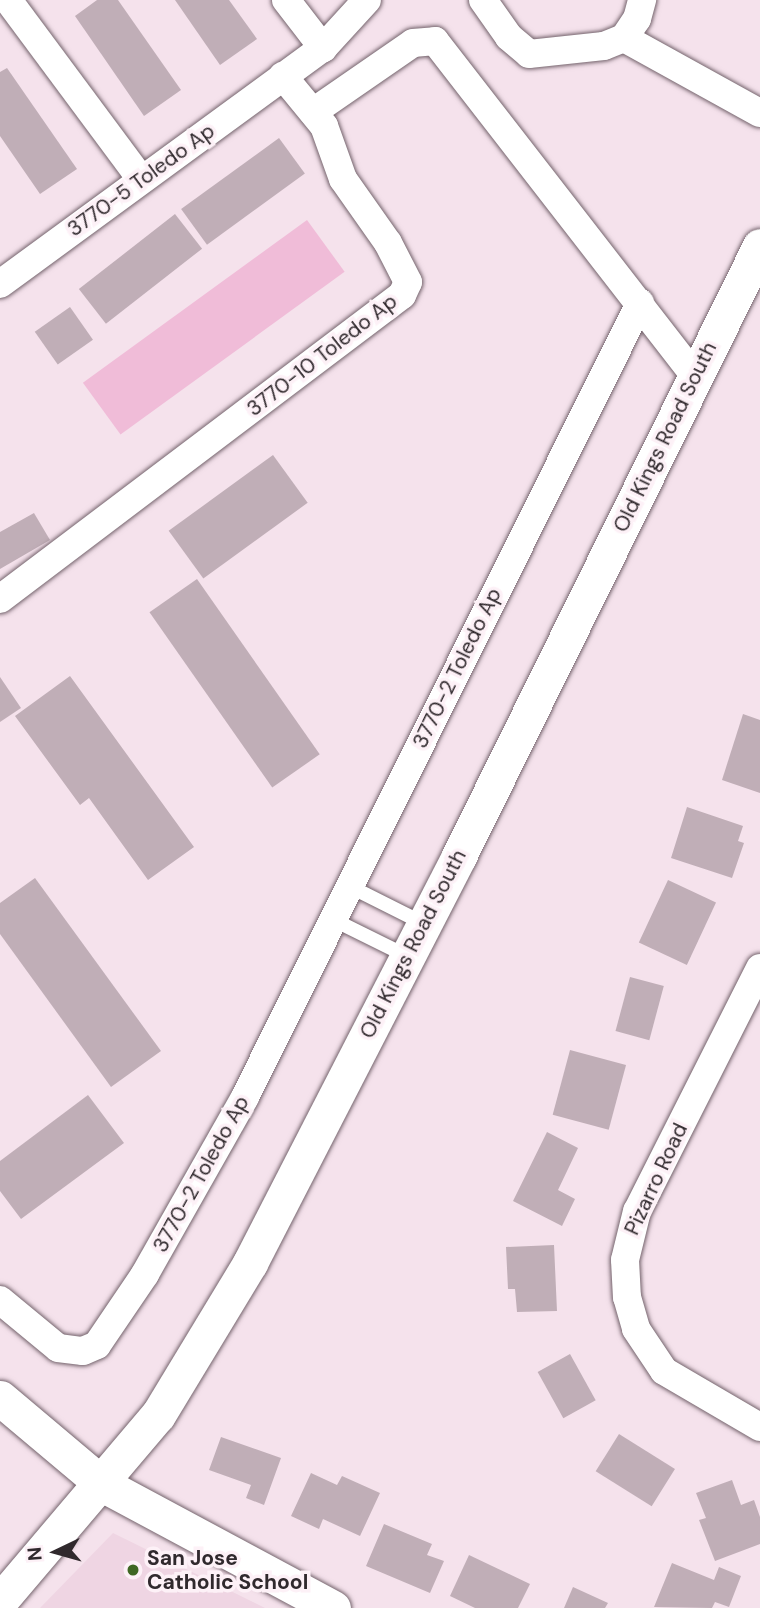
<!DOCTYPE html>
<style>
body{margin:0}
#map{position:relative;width:760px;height:1608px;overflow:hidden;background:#f5e2ec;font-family:"DM Sans",sans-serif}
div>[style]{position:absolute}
.built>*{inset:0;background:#efd5e3}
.green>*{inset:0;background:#f0bcd8;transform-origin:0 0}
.building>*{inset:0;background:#c0aeb7;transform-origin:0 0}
.roads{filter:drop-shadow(0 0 2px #74636c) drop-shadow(0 0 2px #74636c)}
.service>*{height:14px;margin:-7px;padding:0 7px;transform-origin:7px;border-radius:7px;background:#fff}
.minor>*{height:28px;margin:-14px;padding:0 14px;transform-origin:14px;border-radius:14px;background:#fff}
.tertiary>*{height:35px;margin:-17.5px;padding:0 17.5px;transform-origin:17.5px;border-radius:17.5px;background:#fff}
.dots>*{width:19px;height:19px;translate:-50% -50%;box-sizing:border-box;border:4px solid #fdf1f7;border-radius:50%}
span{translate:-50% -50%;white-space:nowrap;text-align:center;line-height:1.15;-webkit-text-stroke:7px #fdf1f7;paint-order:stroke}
.street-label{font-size:21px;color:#30292d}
.poi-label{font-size:21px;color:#30292d;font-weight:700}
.left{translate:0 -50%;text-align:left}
.north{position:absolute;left:21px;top:1517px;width:70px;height:70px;-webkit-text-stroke:5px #fdf1f7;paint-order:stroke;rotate:265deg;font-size:19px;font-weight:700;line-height:28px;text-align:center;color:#30292d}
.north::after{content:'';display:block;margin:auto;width:24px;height:32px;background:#30292d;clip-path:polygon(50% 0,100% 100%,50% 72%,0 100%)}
</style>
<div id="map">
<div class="built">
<div style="clip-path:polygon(113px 1533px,265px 1608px,40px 1608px)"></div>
</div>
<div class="green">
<div style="left:307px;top:220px;width:64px;height:277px;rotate:54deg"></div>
</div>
<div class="building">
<div style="clip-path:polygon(97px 0,118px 0,181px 90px,144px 116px,75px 16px)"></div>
<div style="clip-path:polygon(175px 0,229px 0,257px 39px,220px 65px)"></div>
<div style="clip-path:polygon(7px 68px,77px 169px,40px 194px,0 136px,0 72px)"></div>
<div style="left:279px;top:138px;width:44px;height:121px;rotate:54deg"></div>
<div style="left:175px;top:214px;width:44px;height:122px;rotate:52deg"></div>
<div style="left:70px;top:307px;width:40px;height:43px;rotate:55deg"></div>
<div style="left:273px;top:455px;width:59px;height:129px;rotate:54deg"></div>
<div style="clip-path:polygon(34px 513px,50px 540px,0 569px,0 532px)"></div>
<div style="left:197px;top:579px;width:214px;height:58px;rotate:55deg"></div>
<div style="clip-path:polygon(70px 676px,194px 847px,148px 880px,89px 798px,80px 805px,15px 716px)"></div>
<div style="clip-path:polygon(0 677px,21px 708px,0 722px)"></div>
<div style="clip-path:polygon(743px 714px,760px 720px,760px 793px,722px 780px)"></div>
<div style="clip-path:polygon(687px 807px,743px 826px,738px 841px,744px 843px,732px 878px,671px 858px)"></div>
<div style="clip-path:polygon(35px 878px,161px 1051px,111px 1087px,0 934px,0 903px)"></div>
<div style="left:668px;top:880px;width:53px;height:69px;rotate:25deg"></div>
<div style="left:630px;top:977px;width:35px;height:56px;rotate:15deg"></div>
<div style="left:570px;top:1050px;width:58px;height:67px;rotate:15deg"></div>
<div style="clip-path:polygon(88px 1095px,124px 1143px,21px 1219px,0 1191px,0 1161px)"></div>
<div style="clip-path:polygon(547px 1132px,578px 1148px,558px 1190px,575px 1199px,562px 1226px,513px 1201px)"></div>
<div style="clip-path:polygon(554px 1245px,557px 1311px,517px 1312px,515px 1289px,508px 1289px,506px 1247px)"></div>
<div style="left:570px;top:1354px;width:53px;height:37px;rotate:61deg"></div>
<div style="left:619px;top:1434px;width:66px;height:44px;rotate:32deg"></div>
<div style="clip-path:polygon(221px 1437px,281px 1458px,264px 1505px,246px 1498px,251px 1485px,209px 1470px)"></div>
<div style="clip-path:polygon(311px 1473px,337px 1485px,342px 1476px,380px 1493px,360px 1536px,323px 1519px,319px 1529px,291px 1516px)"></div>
<div style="clip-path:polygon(732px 1480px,741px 1505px,754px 1500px,760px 1517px,760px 1544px,715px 1561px,699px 1520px,706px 1518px,696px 1493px)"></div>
<div style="clip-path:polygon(384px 1524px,432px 1544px,427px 1555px,444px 1561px,430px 1593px,366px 1566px)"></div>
<div style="clip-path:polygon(469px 1555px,530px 1584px,518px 1608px,475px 1608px,450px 1596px)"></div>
<div style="clip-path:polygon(672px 1563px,714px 1580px,719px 1567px,741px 1576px,729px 1607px,715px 1602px,712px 1608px,654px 1607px)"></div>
<div style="clip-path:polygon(573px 1587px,608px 1603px,605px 1608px,564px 1608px)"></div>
</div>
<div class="roads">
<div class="service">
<div style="left:349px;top:886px;width:83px;rotate:26.6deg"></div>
<div style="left:332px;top:919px;width:84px;rotate:26.3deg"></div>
</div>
<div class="minor">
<div style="left:8px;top:0;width:223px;rotate:53.4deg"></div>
<div style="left:286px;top:0;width:61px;rotate:52.4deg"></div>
<div style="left:483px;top:0;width:45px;rotate:54.9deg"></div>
<div style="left:509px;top:37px;width:26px;rotate:40deg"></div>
<div style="left:529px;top:54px;width:75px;rotate:-6.1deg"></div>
<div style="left:604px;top:46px;width:22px;rotate:-22deg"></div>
<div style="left:624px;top:38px;width:23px;rotate:-56deg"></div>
<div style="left:637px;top:19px;width:20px;rotate:-75deg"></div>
<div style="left:624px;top:38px;width:155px;rotate:28.9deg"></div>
<div style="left:313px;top:112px;width:121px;rotate:-34.6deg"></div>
<div style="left:413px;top:43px;width:22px;rotate:-5deg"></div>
<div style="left:435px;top:41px;width:424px;rotate:52.2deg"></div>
<div style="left:0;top:284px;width:400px;rotate:-36.2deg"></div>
<div style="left:323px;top:48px;width:65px;rotate:-47.5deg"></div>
<div style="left:0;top:599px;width:504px;rotate:-37.1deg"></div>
<div style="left:402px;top:295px;width:14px;rotate:-65deg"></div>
<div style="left:408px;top:282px;width:44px;rotate:-117.1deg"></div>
<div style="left:388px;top:243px;width:78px;rotate:-125.1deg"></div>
<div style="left:343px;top:179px;width:56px;rotate:-109.7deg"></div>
<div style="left:324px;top:126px;width:65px;rotate:-129.4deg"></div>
<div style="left:760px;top:968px;width:272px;rotate:116.8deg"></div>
<div style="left:637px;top:1211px;width:50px;rotate:103.8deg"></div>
<div style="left:625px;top:1260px;width:37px;rotate:87deg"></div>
<div style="left:627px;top:1297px;width:33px;rotate:74deg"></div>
<div style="left:636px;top:1329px;width:50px;rotate:56.3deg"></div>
<div style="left:664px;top:1371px;width:111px;rotate:30.3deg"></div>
<div style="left:0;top:1300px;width:75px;rotate:39.6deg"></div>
<div style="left:58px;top:1348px;width:25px;rotate:7deg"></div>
<div style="left:83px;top:1351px;width:15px;rotate:-23deg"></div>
<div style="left:97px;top:1345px;width:86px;rotate:-55.9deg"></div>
<div style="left:145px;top:1274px;width:203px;rotate:-60.5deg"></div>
<div style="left:245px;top:1097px;width:887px;rotate:-63.55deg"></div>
</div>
<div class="tertiary">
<div style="left:0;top:1398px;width:133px;rotate:40.1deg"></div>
<div style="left:102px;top:1484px;width:262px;rotate:28.2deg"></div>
<div style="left:0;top:1601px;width:244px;rotate:-49.7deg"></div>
<div style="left:158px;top:1415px;width:178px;rotate:-58.8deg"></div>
<div style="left:250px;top:1263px;width:458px;rotate:-62.8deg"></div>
<div style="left:459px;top:856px;width:680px;rotate:-63.74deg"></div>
</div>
</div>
<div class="dots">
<div style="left:133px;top:1570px;background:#3f6723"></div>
</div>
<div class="street-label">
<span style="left:141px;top:180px;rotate:-36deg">3770-5 Toledo Ap</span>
<span style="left:322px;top:355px;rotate:-38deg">3770-10 Toledo Ap</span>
<span style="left:665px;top:437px;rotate:-64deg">Old Kings Road South</span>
<span style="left:457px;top:668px;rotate:-64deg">3770-2 Toledo Ap</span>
<span style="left:413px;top:944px;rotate:-63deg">Old Kings Road South</span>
<span style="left:201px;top:1174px;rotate:-61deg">3770-2 Toledo Ap</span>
<span style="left:656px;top:1179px;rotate:-65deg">Pizarro Road</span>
</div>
<div class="poi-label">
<span class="left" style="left:147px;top:1570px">San Jose<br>Catholic School</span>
</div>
<div class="north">N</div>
</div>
